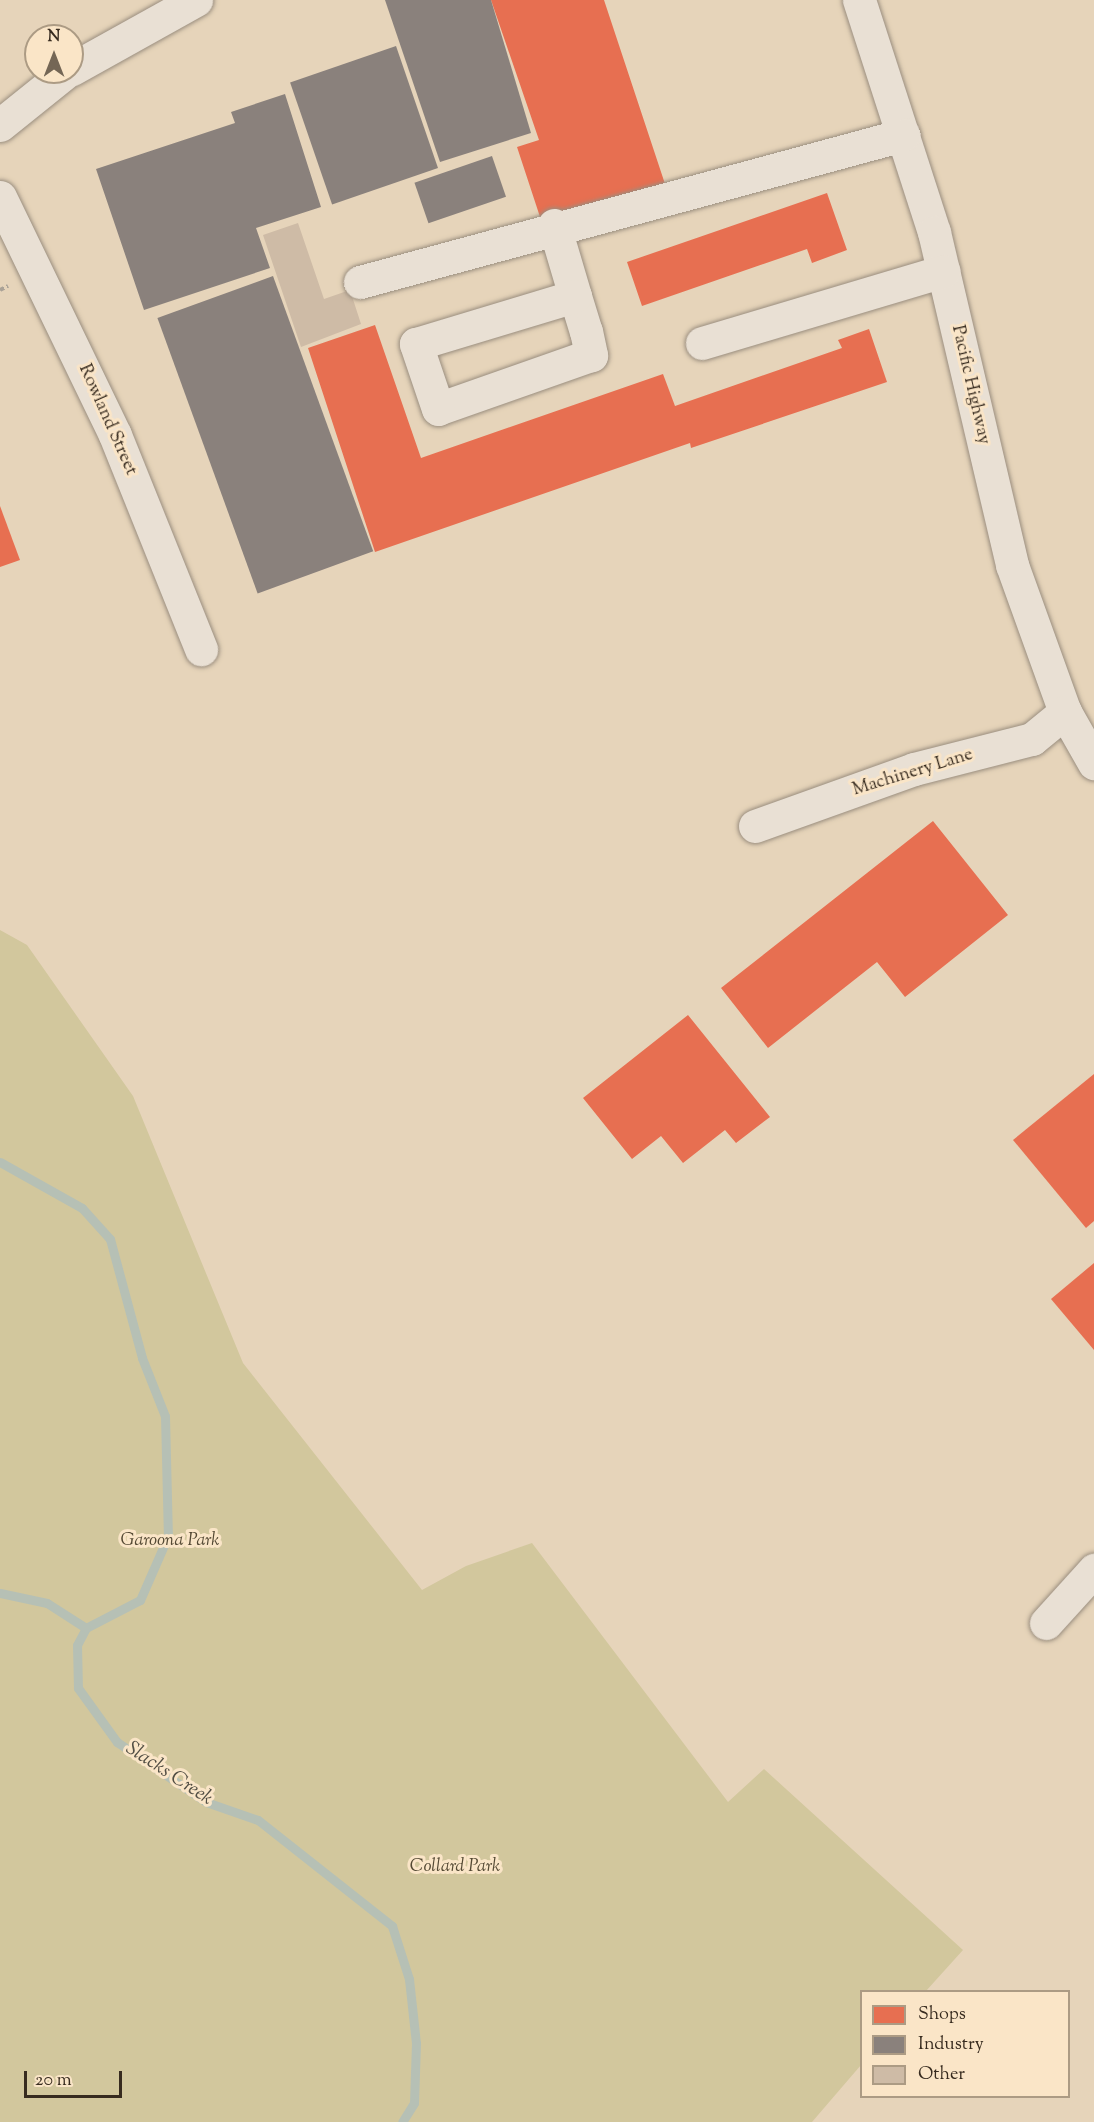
<!DOCTYPE html>
<style>
body{margin:0}
#map{position:relative;width:1094px;height:2122px;overflow:hidden;background:#e6d4ba;font-family:"Sorts Mill Goudy",serif}
div>[style]{position:absolute}
.green>*{inset:0;background:#d2c79d}
.shops>*{inset:0;background:#e76f51}
.industry>*{inset:0;background:#8a817c;transform-origin:0 0}
.stream>*{height:9px;margin:-4.5px;padding:0 4.5px;transform-origin:4.5px;border-radius:4.5px;background:#b6c0b5}
.building>*{inset:0;background:#cebba6}
.path>*{height:4px;margin-top:-2px;transform-origin:0;background:repeating-linear-gradient(90deg,#aaa297 0 4.5px,transparent 0 7.5px)}
.roads{filter:drop-shadow(0 0 2px #9a8e7f) drop-shadow(0 0 2px #9a8e7f)}
.minor>*{height:33px;margin:-16.5px;padding:0 16.5px;transform-origin:16.5px;border-radius:16.5px;background:#e9e0d4}
span{translate:-50% -50%;white-space:nowrap;text-align:center;line-height:1.15;-webkit-text-stroke:6px #fae5c7;paint-order:stroke}
.street-label{font-size:18px;color:#372b1f}
.park-label{font-size:18px;color:#534833;font-style:italic}
.water-label{font-size:20px;color:#524e44;font-style:italic}
.legend{position:absolute;left:860px;top:1990px;width:210px;height:108px;box-sizing:border-box;background:#fae5c7;border:2px solid #ac9b84;margin:0;padding:8px 10px;list-style:none;font-size:18px;color:#372b1f}
.legend li{display:flex;align-items:center;gap:12px;height:30px}
.legend b{width:30px;border:2px solid #ac9b84}
.north{position:absolute;left:24px;top:24px;width:60px;height:60px;box-sizing:border-box;background:#fae5c7;border:2px solid #ac9b84;border-radius:50%;rotate:0deg;font-size:16px;font-weight:700;line-height:24px;text-align:center;color:#372b1f}
.north::after{content:'';display:block;margin:auto;width:21px;height:27px;background:#746655;clip-path:polygon(50% 0,100% 100%,50% 72%,0 100%)}
.scale{position:absolute;left:24px;top:2071px;width:98px;height:27px;box-sizing:border-box;border:3px solid #372b1f;border-top:0;padding-left:8px;font-size:18px;line-height:21px;white-space:nowrap;color:#372b1f;-webkit-text-stroke:4px #fae5c7;paint-order:stroke}
</style>
<div id="map">
<div class="green">
<div style="clip-path:polygon(0 930px,27px 945px,133px 1096px,243px 1363px,422px 1590px,466px 1566px,532px 1543px,728px 1802px,764px 1769px,963px 1950px,926px 1991px,862px 1992px,861px 2065px,812px 2122px,0 2122px)"></div>
</div>
<div class="shops">
<div style="clip-path:polygon(491px 0,604px 0,668px 193px,542px 223px,517px 147px,539px 140px)"></div>
<div style="clip-path:polygon(827px 193px,847px 250px,812px 263px,807px 249px,642px 306px,627px 262px)"></div>
<div style="clip-path:polygon(375px 325px,421px 458px,663px 374px,675px 406px,842px 348px,838px 340px,869px 329px,887px 382px,691px 448px,690px 443px,375px 552px,308px 348px)"></div>
<div style="clip-path:polygon(0 506px,20px 560px,0 567px)"></div>
<div style="clip-path:polygon(933px 821px,1008px 915px,905px 997px,877px 962px,768px 1048px,721px 988px)"></div>
<div style="clip-path:polygon(688px 1015px,770px 1117px,736px 1143px,725px 1130px,683px 1163px,661px 1136px,632px 1159px,583px 1098px)"></div>
<div style="clip-path:polygon(1094px 1074px,1094px 1221px,1086px 1228px,1013px 1140px)"></div>
<div style="clip-path:polygon(1094px 1263px,1094px 1350px,1051px 1299px)"></div>
</div>
<div class="industry">
<div style="clip-path:polygon(385px 0,491px 0,531px 133px,440px 162px)"></div>
<div style="left:396px;top:46px;width:129px;height:112px;rotate:71deg"></div>
<div style="clip-path:polygon(285px 94px,321px 207px,256px 228px,270px 268px,144px 310px,96px 169px,235px 123px,231px 112px)"></div>
<div style="left:492px;top:156px;width:43px;height:82px;rotate:71deg"></div>
<div style="left:273px;top:276px;width:293px;height:123px;rotate:70deg"></div>
</div>
<div class="stream">
<div style="left:0;top:1162px;width:94px;rotate:29.3deg"></div>
<div style="left:82px;top:1208px;width:42px;rotate:47.9deg"></div>
<div style="left:110px;top:1239px;width:123px;rotate:74.9deg"></div>
<div style="left:142px;top:1358px;width:62px;rotate:68.4deg"></div>
<div style="left:165px;top:1416px;width:120px;rotate:88.6deg"></div>
<div style="left:168px;top:1536px;width:70px;rotate:113.6deg"></div>
<div style="left:140px;top:1600px;width:61px;rotate:152.6deg"></div>
<div style="left:86px;top:1628px;width:19px;rotate:118deg"></div>
<div style="left:77px;top:1645px;width:43px;rotate:88.7deg"></div>
<div style="left:78px;top:1688px;width:67px;rotate:54.2deg"></div>
<div style="left:117px;top:1742px;width:107px;rotate:34deg"></div>
<div style="left:206px;top:1802px;width:55px;rotate:19.1deg"></div>
<div style="left:258px;top:1820px;width:171px;rotate:38.3deg"></div>
<div style="left:392px;top:1926px;width:56px;rotate:72.2deg"></div>
<div style="left:409px;top:1979px;width:64px;rotate:83.8deg"></div>
<div style="left:416px;top:2043px;width:60px;rotate:91.9deg"></div>
<div style="left:414px;top:2103px;width:22px;rotate:122deg"></div>
<div style="left:0;top:1593px;width:48px;rotate:12deg"></div>
<div style="left:47px;top:1603px;width:46px;rotate:32.7deg"></div>
</div>
<div class="building">
<div style="clip-path:polygon(298px 223px,324px 299px,350px 290px,361px 324px,301px 347px,263px 235px)"></div>
</div>
<div class="path">
<div style="left:0;top:290px;width:9px;rotate:-27deg"></div>
</div>
<div class="roads">
<div class="minor">
<div style="left:859px;top:0;width:244px;rotate:72.1deg"></div>
<div style="left:934px;top:232px;width:342px;rotate:76.8deg"></div>
<div style="left:1012px;top:565px;width:156px;rotate:70.2deg"></div>
<div style="left:1065px;top:712px;width:59px;rotate:60.4deg"></div>
<div style="left:72px;top:69px;width:142px;rotate:-29.1deg"></div>
<div style="left:0;top:125px;width:85px;rotate:-38.8deg"></div>
<div style="left:0;top:197px;width:264px;rotate:64.2deg"></div>
<div style="left:115px;top:435px;width:231px;rotate:68.1deg"></div>
<div style="left:554px;top:225px;width:74px;rotate:73.5deg"></div>
<div style="left:575px;top:296px;width:37px;rotate:73deg"></div>
<div style="left:586px;top:331px;width:25px;rotate:78deg"></div>
<div style="left:591px;top:355px;width:162px;rotate:160.6deg"></div>
<div style="left:438px;top:409px;width:69px;rotate:-108.7deg"></div>
<div style="left:416px;top:344px;width:166px;rotate:-16.8deg"></div>
<div style="left:360px;top:282px;width:563px;rotate:-15.15deg"></div>
<div style="left:702px;top:343px;width:252px;rotate:-16.6deg"></div>
<div style="left:755px;top:826px;width:169px;rotate:-19.7deg"></div>
<div style="left:914px;top:769px;width:122px;rotate:-14.3deg"></div>
<div style="left:1032px;top:739px;width:43px;rotate:-39.3deg"></div>
<div style="left:1046px;top:1623px;width:72px;rotate:-47.8deg"></div>
</div>
</div>
<div class="street-label">
<span style="left:970px;top:385px;rotate:77deg">Pacific Highway</span>
<span style="left:107px;top:420px;rotate:66deg">Rowland Street</span>
<span style="left:913px;top:773px;rotate:-17deg">Machinery Lane</span>
</div>
<div class="park-label">
<span style="left:170px;top:1541px">Garoona Park</span>
<span style="left:455px;top:1867px">Collard Park</span>
</div>
<div class="water-label">
<span style="left:169px;top:1774px;rotate:33deg">Slacks Creek</span>
</div>
<ul class="legend">
<li><b style="height:16px;background:#e76f51"></b>Shops</li>
<li><b style="height:16px;background:#8a817c"></b>Industry</li>
<li><b style="height:16px;background:#cebba6"></b>Other</li>
</ul>
<div class="north">N</div>
<div class="scale">20 m</div>
</div>
